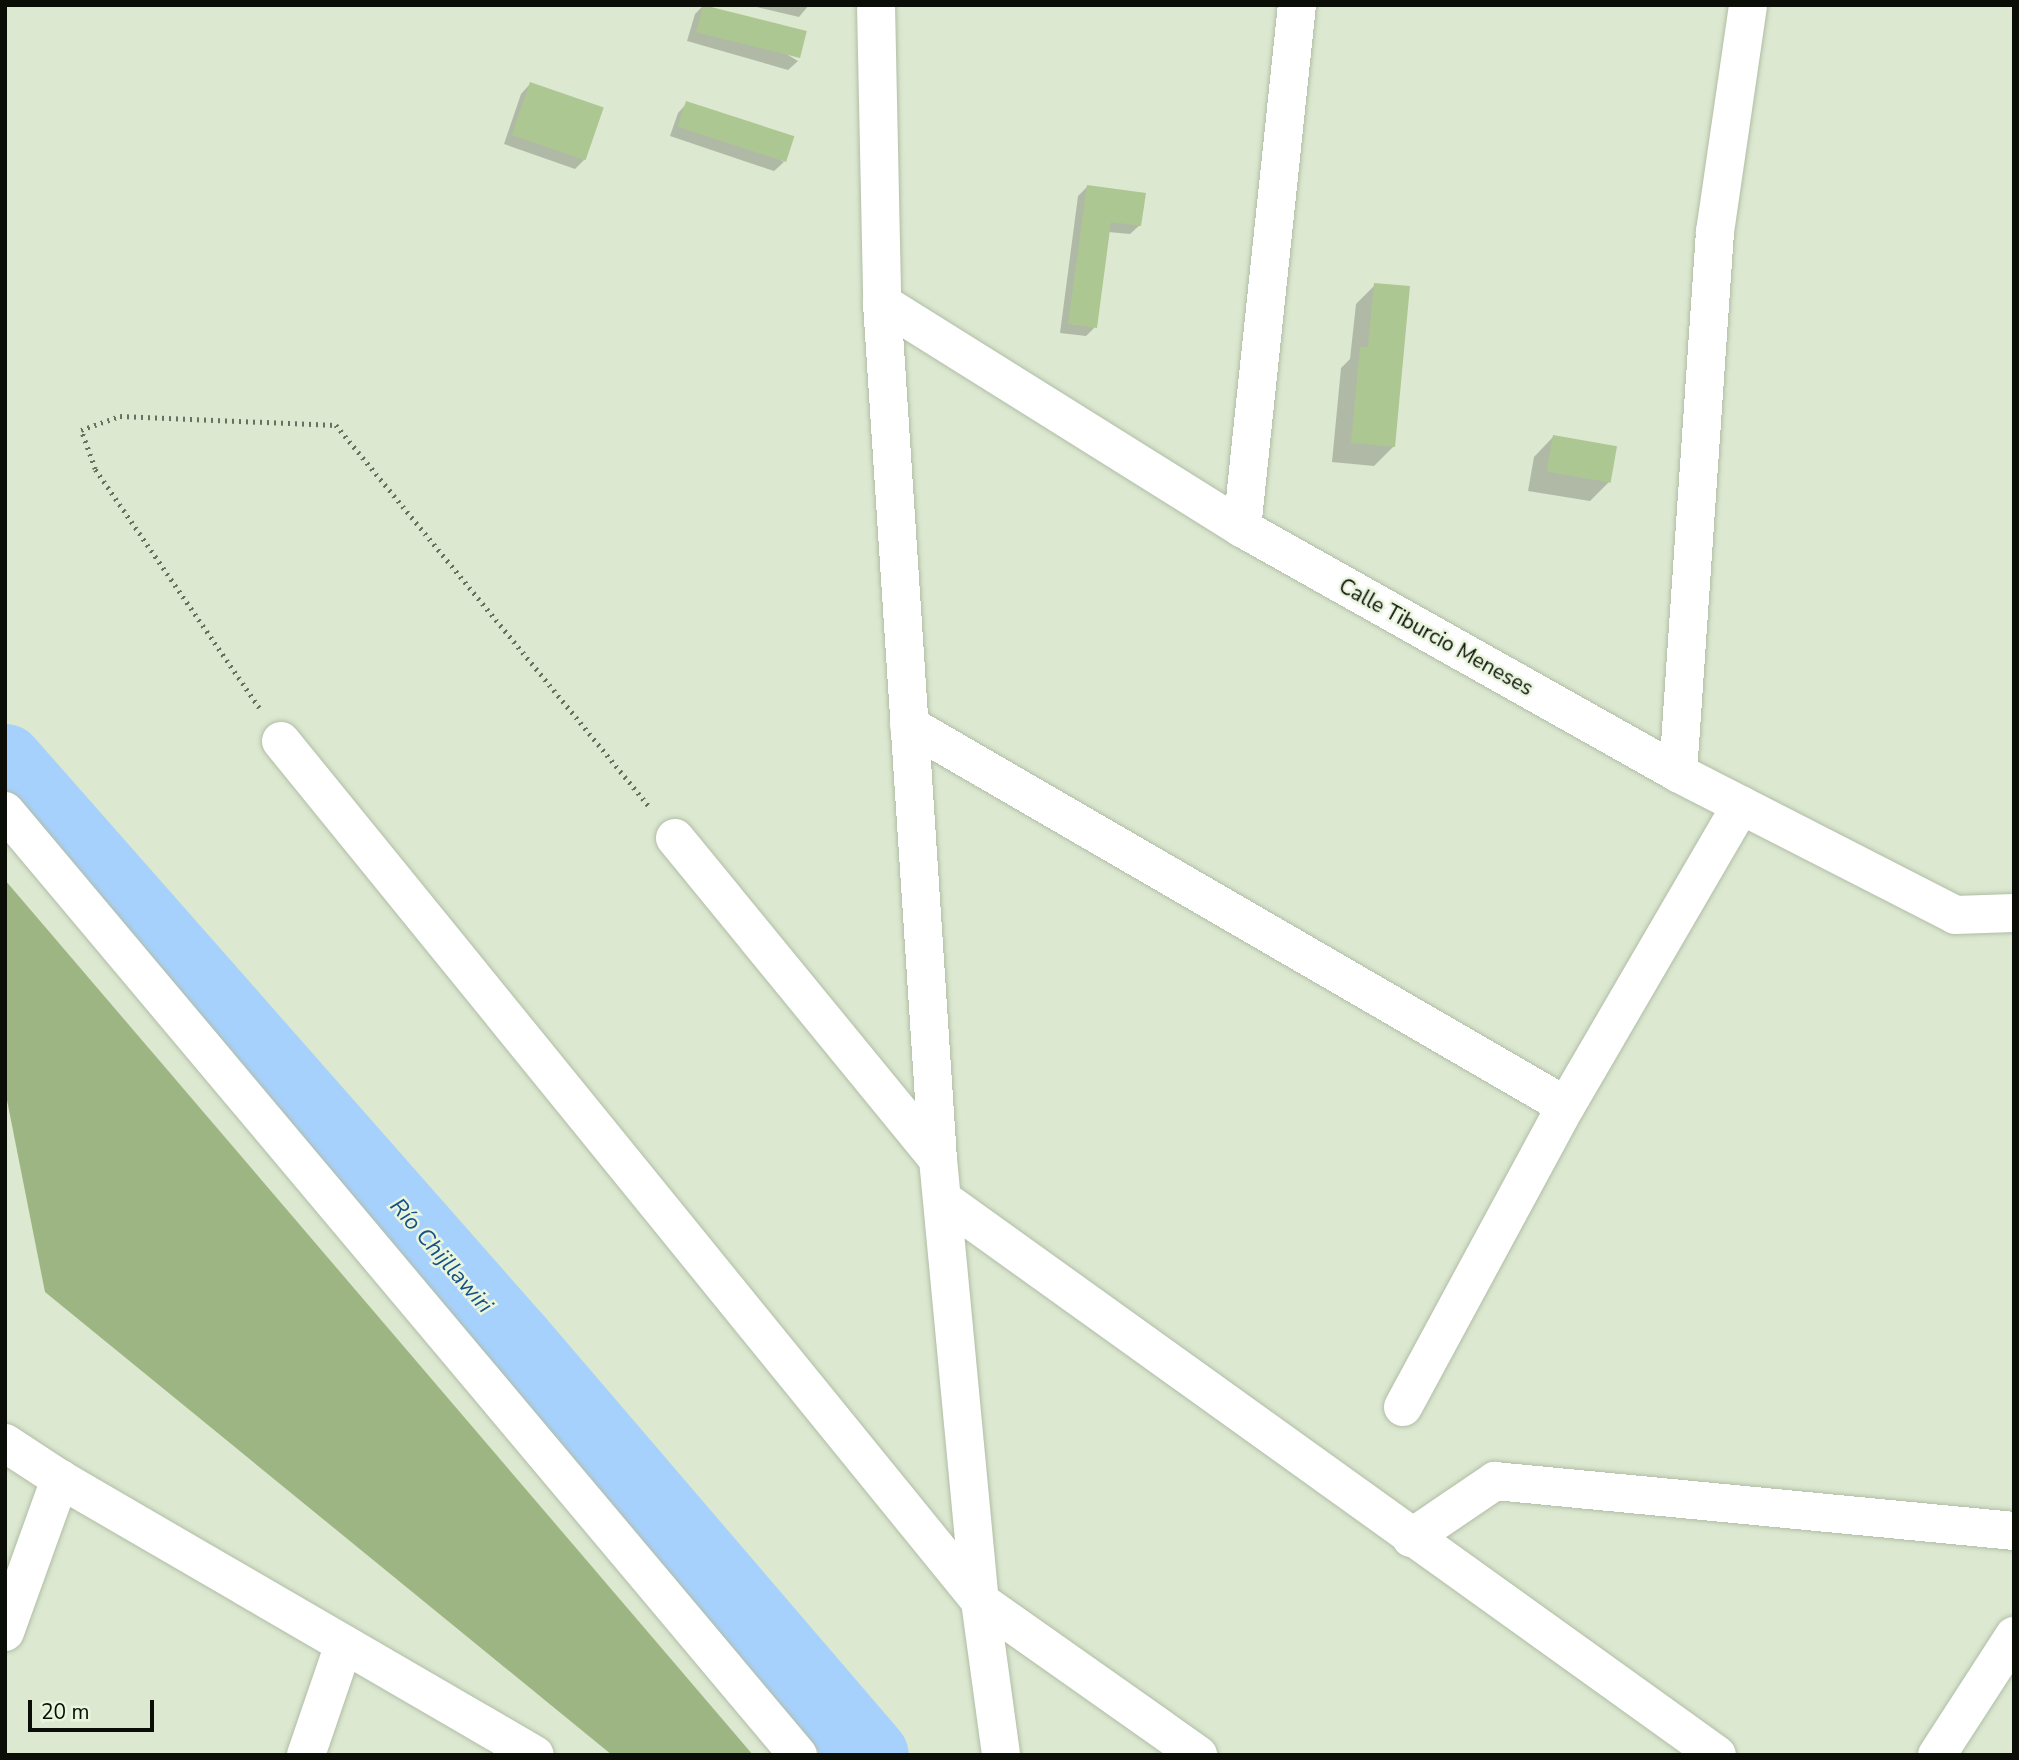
<!DOCTYPE html>
<meta charset="utf-8">
<style>
body{margin:0}
#map{position:relative;width:2019px;height:1760px;overflow:hidden;background:#dce8d0;font-family:"Nunito Sans",sans-serif}
div>[style]{position:absolute}
.forest>*{inset:0;background:#9cb582}
.shadow>*{inset:0;background:#0003}
.river>*{height:75px;margin:-37.5px;padding:0 37.5px;transform-origin:37.5px;border-radius:37.5px;background:#a7d1fd}
.building>*{inset:0;background:#adc793;transform-origin:0 0}
.path>*{height:4.5px;margin-top:-2.25px;transform-origin:0;background:repeating-linear-gradient(90deg,#697061 0 2px,transparent 0 7px)}
.roads{filter:drop-shadow(0 0 2px #b1bda6) drop-shadow(0 0 2px #b1bda6)}
.minor>*{height:38px;margin:-19px;padding:0 19px;transform-origin:19px;border-radius:19px;background:#fff}
span{translate:-50% -50%;white-space:nowrap;text-align:center;line-height:1.15;-webkit-text-stroke:5px #e9f5dd;paint-order:stroke}
.street-label{font-size:21px;color:#0a0e06}
.water-label{font-size:23px;color:#175187;font-style:italic}
.frame{position:absolute;inset:0;border:7px solid #0a0e06;pointer-events:none}
.scale{position:absolute;left:28px;top:1700px;width:126px;height:32px;box-sizing:border-box;border:4px solid #0a0e06;border-top:0;padding-left:9px;font-size:21px;line-height:24px;white-space:nowrap;color:#0a0e06;-webkit-text-stroke:5px #e9f5dd;paint-order:stroke}
</style>
<div id="map">
<div class="forest">
<div style="clip-path:polygon(5px 880px,753px 1755px,612px 1755px,45px 1292px,5px 1090px)"></div>
</div>
<div class="shadow">
<div style="clip-path:polygon(704px 5px,798px 61px,788px 70px,687px 41px,695px 14px)"></div>
<div style="clip-path:polygon(748px 5px,809px 5px,799px 17px)"></div>
<div style="clip-path:polygon(530px 84px,584px 160px,575px 169px,504px 144px,521px 94px)"></div>
<div style="clip-path:polygon(687px 103px,784px 162px,774px 171px,670px 136px,678px 113px)"></div>
<div style="clip-path:polygon(1087px 187px,1140px 225px,1130px 234px,1108px 232px,1095px 327px,1086px 336px,1060px 333px,1078px 196px)"></div>
<div style="clip-path:polygon(1375px 285px,1393px 447px,1374px 466px,1332px 462px,1341px 368px,1350px 359px,1356px 304px)"></div>
<div style="clip-path:polygon(1553px 437px,1609px 482px,1590px 501px,1528px 491px,1534px 457px)"></div>
</div>
<div class="river">
<div style="left:5px;top:761px;width:773px;rotate:48.62deg"></div>
<div style="left:516px;top:1341px;width:545px;rotate:49.39deg"></div>
</div>
<div class="building">
<div style="left:703px;top:5px;width:107px;height:28px;rotate:14deg"></div>
<div style="left:530px;top:82px;width:78px;height:56px;rotate:19deg"></div>
<div style="left:686px;top:101px;width:114px;height:27px;rotate:18deg"></div>
<div style="clip-path:polygon(1087px 185px,1146px 193px,1141px 226px,1111px 222px,1097px 328px,1068px 324px)"></div>
<div style="clip-path:polygon(1374px 283px,1410px 286px,1395px 447px,1351px 443px,1360px 347px,1368px 347px)"></div>
<div style="left:1553px;top:435px;width:65px;height:37px;rotate:10deg"></div>
</div>
<div class="path">
<div style="left:259px;top:708px;width:290px;rotate:-124.5deg"></div>
<div style="left:95px;top:469px;width:41px;rotate:-109.7deg"></div>
<div style="left:81px;top:430px;width:41px;rotate:-19.7deg"></div>
<div style="left:120px;top:416px;width:216px;rotate:2.4deg"></div>
<div style="left:336px;top:425px;width:494px;rotate:50.6deg"></div>
</div>
<div class="roads">
<div class="minor">
<div style="left:876px;top:5px;width:298px;rotate:88.8deg"></div>
<div style="left:882px;top:303px;width:858px;rotate:86.26deg"></div>
<div style="left:938px;top:1159px;width:444px;rotate:84.6deg"></div>
<div style="left:980px;top:1601px;width:155px;rotate:82.2deg"></div>
<div style="left:882px;top:303px;width:425px;rotate:32deg"></div>
<div style="left:1242px;top:528px;width:500px;rotate:29.33deg"></div>
<div style="left:1678px;top:773px;width:311px;rotate:27.1deg"></div>
<div style="left:1955px;top:915px;width:59px;rotate:-1.9deg"></div>
<div style="left:1242px;top:528px;width:526px;rotate:-84deg"></div>
<div style="left:909px;top:725px;width:759px;rotate:30.11deg"></div>
<div style="left:281px;top:741px;width:1108px;rotate:50.9deg"></div>
<div style="left:980px;top:1601px;width:267px;rotate:35.2deg"></div>
<div style="left:1678px;top:773px;width:542px;rotate:-86.09deg"></div>
<div style="left:1715px;top:232px;width:229px;rotate:-81.7deg"></div>
<div style="left:5px;top:811px;width:1233px;rotate:49.97deg"></div>
<div style="left:675px;top:838px;width:415px;rotate:50.7deg"></div>
<div style="left:945px;top:1201px;width:950px;rotate:35.66deg"></div>
<div style="left:1403px;top:1407px;width:342px;rotate:-61.6deg"></div>
<div style="left:1566px;top:1106px;width:348px;rotate:-59.8deg"></div>
<div style="left:5px;top:1443px;width:66px;rotate:33.2deg"></div>
<div style="left:60px;top:1479px;width:549px;rotate:30.16deg"></div>
<div style="left:1411px;top:1538px;width:102px;rotate:-34.2deg"></div>
<div style="left:1495px;top:1481px;width:521px;rotate:5.5deg"></div>
<div style="left:5px;top:1632px;width:163px;rotate:-70.2deg"></div>
<div style="left:306px;top:1755px;width:117px;rotate:-71.1deg"></div>
<div style="left:1937px;top:1755px;width:142px;rotate:-57.1deg"></div>
</div>
</div>
<div class="street-label">
<span style="left:1436px;top:637px;rotate:29deg">Calle Tiburcio Meneses</span>
</div>
<div class="water-label">
<span style="left:441px;top:1256px;rotate:49deg">Río Chijllawiri</span>
</div>
<div class="frame"></div>
<div class="scale">20 m</div>
</div>
